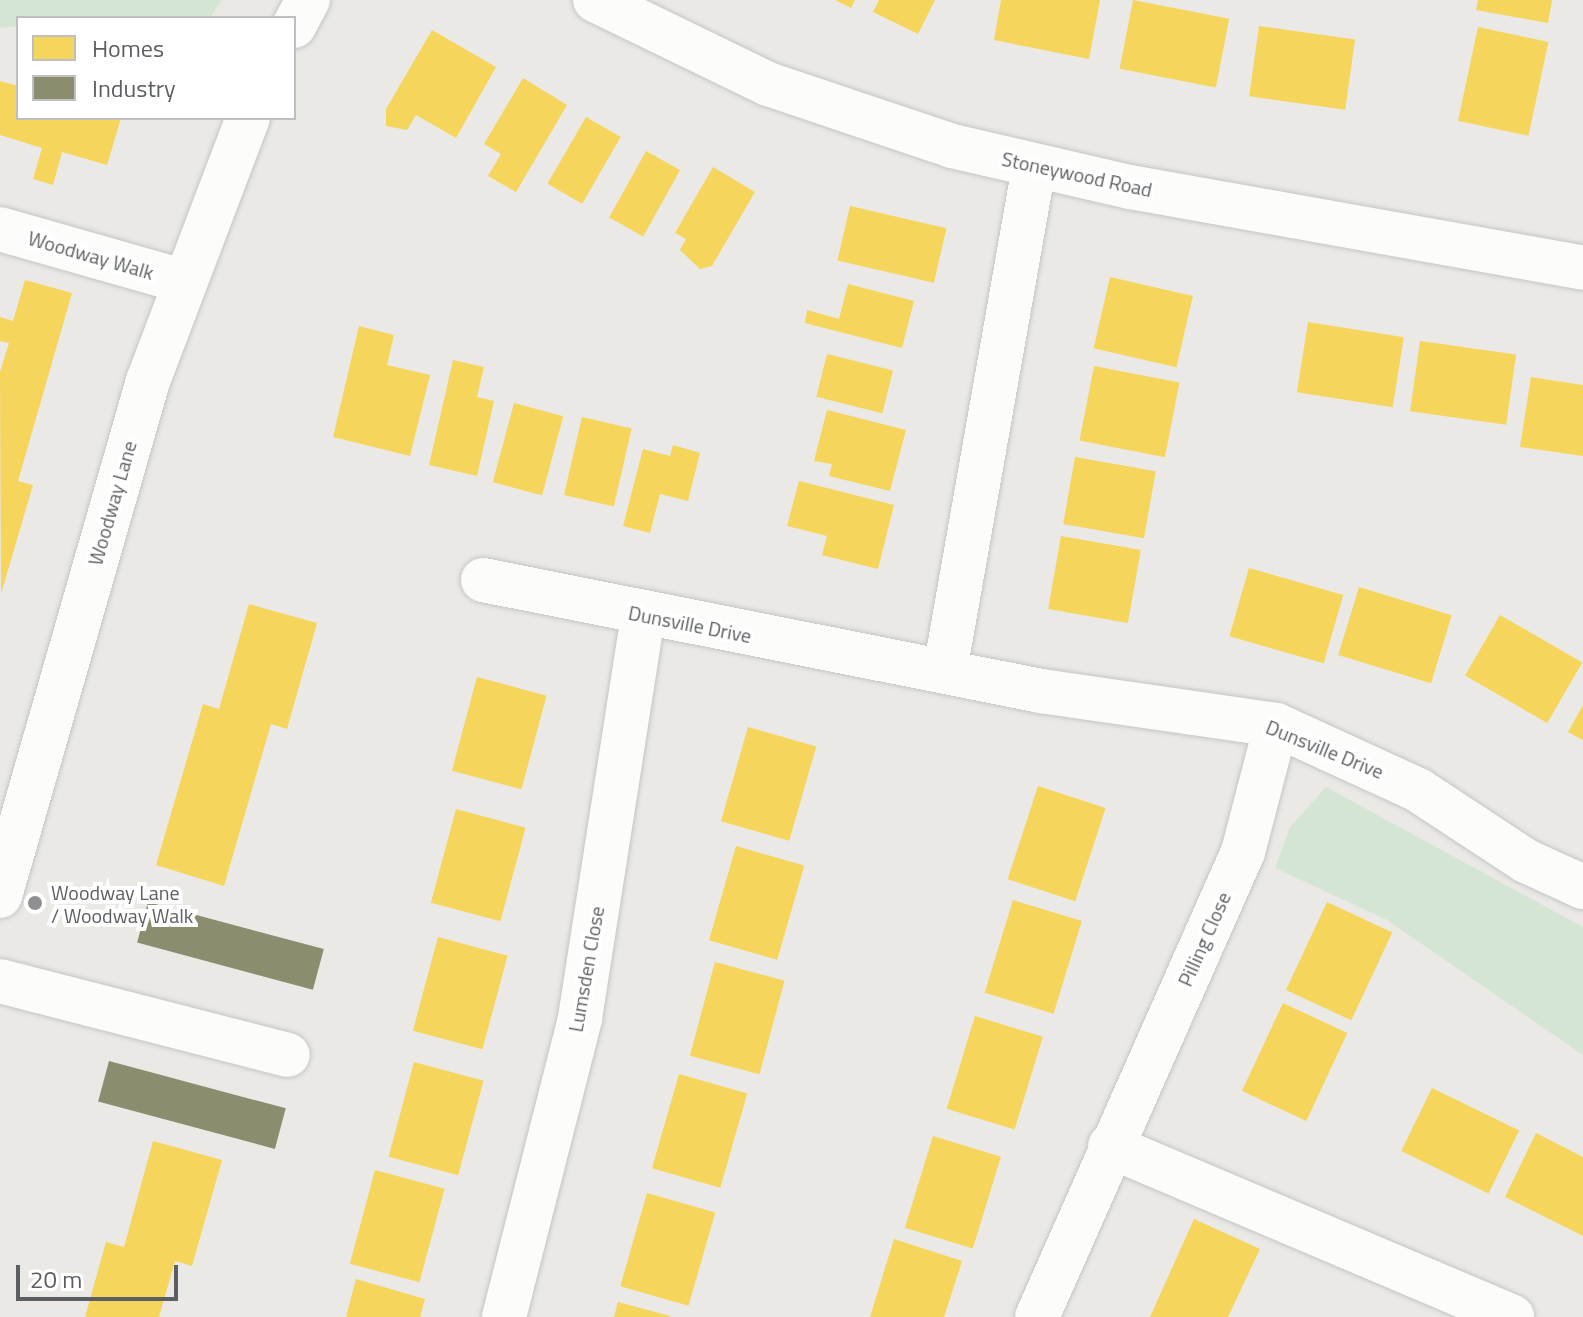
<!DOCTYPE html>
<style>
body{margin:0}
#map{position:relative;width:1583px;height:1317px;overflow:hidden;background:#eae9e6;font-family:"Titillium Web",sans-serif}
div>[style]{position:absolute}
.green>*{inset:0;background:#d5e5d3}
.homes>*{inset:0;background:#f6d55c;transform-origin:0 0}
.industry>*{inset:0;background:#8c8c6e;transform-origin:0 0}
.roads{filter:drop-shadow(0 0 2px #c5c5c5) drop-shadow(0 0 2px #c5c5c5)}
.minor>*{height:44px;margin:-22px;padding:0 22px;transform-origin:22px;border-radius:22px;background:#fcfcfb}
.dots>*{width:22px;height:22px;translate:-50% -50%;box-sizing:border-box;border:4px solid #fff;border-radius:50%}
span{translate:-50% -50%;white-space:nowrap;text-align:center;line-height:1.15;-webkit-text-stroke:8px #fff;paint-order:stroke}
.street-label{font-size:20px;color:#5c5f62}
.poi-label{font-size:20px;color:#5c5f62}
.left{translate:0 -50%;text-align:left}
.legend{position:absolute;left:16px;top:16px;width:280px;height:104px;box-sizing:border-box;background:#fff;border:2px solid #bebfc0;margin:0;padding:10px 14px;list-style:none;font-size:24px;color:#5c5f62}
.legend li{display:flex;align-items:center;gap:16px;height:40px}
.legend b{width:40px;border:2px solid #bebfc0}
.scale{position:absolute;left:16px;top:1265px;width:162px;height:36px;box-sizing:border-box;border:4px solid #5c5f62;border-top:0;padding-left:10px;font-size:24px;line-height:28px;white-space:nowrap;color:#5c5f62;-webkit-text-stroke:6px #fff;paint-order:stroke}
</style>
<div id="map">
<div class="green">
<div style="clip-path:polygon(0 0,222px 0,210px 18px,18px 18px,18px 26px,0 28px)"></div>
<div style="clip-path:polygon(1326px 787px,1583px 927px,1583px 1055px,1387px 920px,1275px 868px,1290px 827px)"></div>
</div>
<div class="homes">
<div style="clip-path:polygon(835px 0,855px 0,851px 8px)"></div>
<div style="clip-path:polygon(879px 0,935px 0,918px 34px,873px 12px)"></div>
<div style="clip-path:polygon(1001px 0,1100px 0,1089px 59px,994px 40px)"></div>
<div style="left:1133px;top:0;width:98px;height:70px;rotate:11deg"></div>
<div style="clip-path:polygon(1478px 0,1552px 0,1548px 23px,1476px 10px)"></div>
<div style="left:1259px;top:26px;width:97px;height:71px;rotate:8deg"></div>
<div style="left:1478px;top:27px;width:72px;height:96px;rotate:12deg"></div>
<div style="clip-path:polygon(432px 30px,496px 67px,456px 138px,416px 115px,407px 130px,386px 126px,386px 109px)"></div>
<div style="clip-path:polygon(523px 78px,567px 105px,516px 192px,488px 176px,501px 154px,484px 144px)"></div>
<div style="clip-path:polygon(0 81px,18px 86px,18px 118px,121px 118px,107px 165px,62px 152px,53px 185px,33px 179px,42px 148px,0 135px)"></div>
<div style="left:586px;top:117px;width:40px;height:77px;rotate:30deg"></div>
<div style="left:646px;top:151px;width:39px;height:76px;rotate:29deg"></div>
<div style="clip-path:polygon(713px 167px,755px 192px,712px 266px,700px 269px,680px 250px,686px 239px,675px 233px)"></div>
<div style="left:850px;top:206px;width:99px;height:56px;rotate:13deg"></div>
<div style="left:1110px;top:277px;width:85px;height:73px;rotate:13deg"></div>
<div style="clip-path:polygon(25px 280px,72px 293px,18px 481px,33px 485px,1px 594px,0 372px,9px 343px,0 341px,0 317px,13px 321px)"></div>
<div style="clip-path:polygon(848px 284px,914px 301px,902px 348px,805px 323px,807px 310px,839px 319px)"></div>
<div style="left:1308px;top:322px;width:97px;height:71px;rotate:9deg"></div>
<div style="clip-path:polygon(359px 326px,394px 335px,387px 365px,430px 375px,410px 456px,333px 437px)"></div>
<div style="left:1420px;top:341px;width:97px;height:71px;rotate:8deg"></div>
<div style="left:827px;top:354px;width:68px;height:44px;rotate:14deg"></div>
<div style="clip-path:polygon(453px 360px,484px 367px,477px 397px,494px 401px,477px 476px,429px 465px)"></div>
<div style="left:1094px;top:366px;width:87px;height:76px;rotate:11deg"></div>
<div style="clip-path:polygon(1531px 377px,1583px 385px,1583px 456px,1520px 447px)"></div>
<div style="left:514px;top:403px;width:51px;height:82px;rotate:15deg"></div>
<div style="clip-path:polygon(827px 410px,906px 430px,890px 491px,829px 476px,832px 464px,814px 461px)"></div>
<div style="left:582px;top:417px;width:51px;height:80px;rotate:13deg"></div>
<div style="clip-path:polygon(673px 445px,700px 453px,688px 501px,660px 494px,650px 533px,623px 526px,643px 449px,670px 456px)"></div>
<div style="left:1075px;top:457px;width:82px;height:68px;rotate:10deg"></div>
<div style="clip-path:polygon(799px 481px,894px 505px,878px 569px,822px 555px,827px 536px,787px 526px)"></div>
<div style="left:1061px;top:536px;width:81px;height:74px;rotate:10deg"></div>
<div style="left:1249px;top:568px;width:98px;height:71px;rotate:16deg"></div>
<div style="left:1359px;top:587px;width:97px;height:71px;rotate:17deg"></div>
<div style="clip-path:polygon(249px 604px,317px 623px,287px 729px,271px 724px,224px 886px,156px 865px,203px 704px,219px 709px)"></div>
<div style="left:1500px;top:615px;width:95px;height:70px;rotate:30deg"></div>
<div style="left:477px;top:677px;width:72px;height:97px;rotate:15deg"></div>
<div style="clip-path:polygon(1583px 705px,1583px 740px,1568px 732px)"></div>
<div style="left:748px;top:727px;width:71px;height:98px;rotate:16deg"></div>
<div style="left:1038px;top:786px;width:71px;height:98px;rotate:18deg"></div>
<div style="left:456px;top:809px;width:72px;height:97px;rotate:15deg"></div>
<div style="left:736px;top:846px;width:71px;height:98px;rotate:16deg"></div>
<div style="left:1013px;top:900px;width:72px;height:97px;rotate:17deg"></div>
<div style="left:1327px;top:902px;width:72px;height:97px;rotate:25deg"></div>
<div style="left:438px;top:937px;width:72px;height:97px;rotate:15deg"></div>
<div style="left:715px;top:962px;width:72px;height:97px;rotate:15deg"></div>
<div style="left:1283px;top:1003px;width:71px;height:97px;rotate:25deg"></div>
<div style="left:975px;top:1016px;width:71px;height:97px;rotate:17deg"></div>
<div style="left:414px;top:1062px;width:72px;height:98px;rotate:15deg"></div>
<div style="left:679px;top:1074px;width:71px;height:98px;rotate:16deg"></div>
<div style="left:1432px;top:1088px;width:97px;height:70px;rotate:26deg"></div>
<div style="clip-path:polygon(1536px 1133px,1583px 1157px,1583px 1236px,1505px 1197px)"></div>
<div style="left:933px;top:1136px;width:71px;height:96px;rotate:17deg"></div>
<div style="clip-path:polygon(153px 1141px,222px 1160px,192px 1266px,175px 1261px,159px 1317px,85px 1317px,106px 1242px,124px 1247px)"></div>
<div style="left:375px;top:1170px;width:72px;height:97px;rotate:15deg"></div>
<div style="left:647px;top:1193px;width:71px;height:97px;rotate:16deg"></div>
<div style="clip-path:polygon(1194px 1219px,1260px 1249px,1228px 1317px,1150px 1317px)"></div>
<div style="clip-path:polygon(894px 1239px,962px 1261px,944px 1317px,870px 1317px)"></div>
<div style="clip-path:polygon(356px 1279px,425px 1299px,420px 1317px,346px 1317px)"></div>
<div style="clip-path:polygon(618px 1302px,670px 1316px,670px 1317px,614px 1317px)"></div>
</div>
<div class="industry">
<div style="left:148px;top:902px;width:182px;height:42px;rotate:15deg"></div>
<div style="left:109px;top:1061px;width:183px;height:42px;rotate:15deg"></div>
</div>
<div class="roads">
<div class="minor">
<div style="left:595px;top:0;width:192px;rotate:25.9deg"></div>
<div style="left:768px;top:84px;width:194px;rotate:18.6deg"></div>
<div style="left:952px;top:146px;width:183px;rotate:13deg"></div>
<div style="left:1130px;top:187px;width:460px;rotate:10.1deg"></div>
<div style="left:294px;top:26px;width:30px;rotate:-62deg"></div>
<div style="left:0;top:229px;width:190px;rotate:15.9deg"></div>
<div style="left:483px;top:580px;width:569px;rotate:11.25deg"></div>
<div style="left:1041px;top:691px;width:237px;rotate:8.2deg"></div>
<div style="left:1276px;top:725px;width:156px;rotate:24.6deg"></div>
<div style="left:1418px;top:790px;width:129px;rotate:33.3deg"></div>
<div style="left:1526px;top:861px;width:63px;rotate:24.5deg"></div>
<div style="left:945px;top:671px;width:512px;rotate:-79.99deg"></div>
<div style="left:0;top:896px;width:536px;rotate:-73.97deg"></div>
<div style="left:148px;top:381px;width:281px;rotate:-69.2deg"></div>
<div style="left:0;top:981px;width:297px;rotate:14.4deg"></div>
<div style="left:1110px;top:1146px;width:437px;rotate:23deg"></div>
<div style="left:504px;top:1317px;width:309px;rotate:-75.7deg"></div>
<div style="left:580px;top:1018px;width:407px;rotate:-81.1deg"></div>
<div style="left:1037px;top:1317px;width:509px;rotate:-66.11deg"></div>
<div style="left:1243px;top:852px;width:131px;rotate:-75.4deg"></div>
</div>
</div>
<div class="dots">
<div style="left:35px;top:903px;background:#8e8f90"></div>
</div>
<div class="street-label">
<span style="left:1077px;top:174px;rotate:12deg">Stoneywood Road</span>
<span style="left:91px;top:255px;rotate:16deg">Woodway Walk</span>
<span style="left:112px;top:503px;rotate:-74deg">Woodway Lane</span>
<span style="left:690px;top:624px;rotate:11deg">Dunsville Drive</span>
<span style="left:1325px;top:749px;rotate:22deg">Dunsville Drive</span>
<span style="left:1204px;top:939px;rotate:-66deg">Pilling Close</span>
<span style="left:586px;top:969px;rotate:-80deg">Lumsden Close</span>
</div>
<div class="poi-label">
<span class="left" style="left:51px;top:904px">Woodway Lane<br>/ Woodway Walk</span>
</div>
<ul class="legend">
<li><b style="height:22px;background:#f6d55c"></b>Homes</li>
<li><b style="height:22px;background:#8c8c6e"></b>Industry</li>
</ul>
<div class="scale">20 m</div>
</div>
